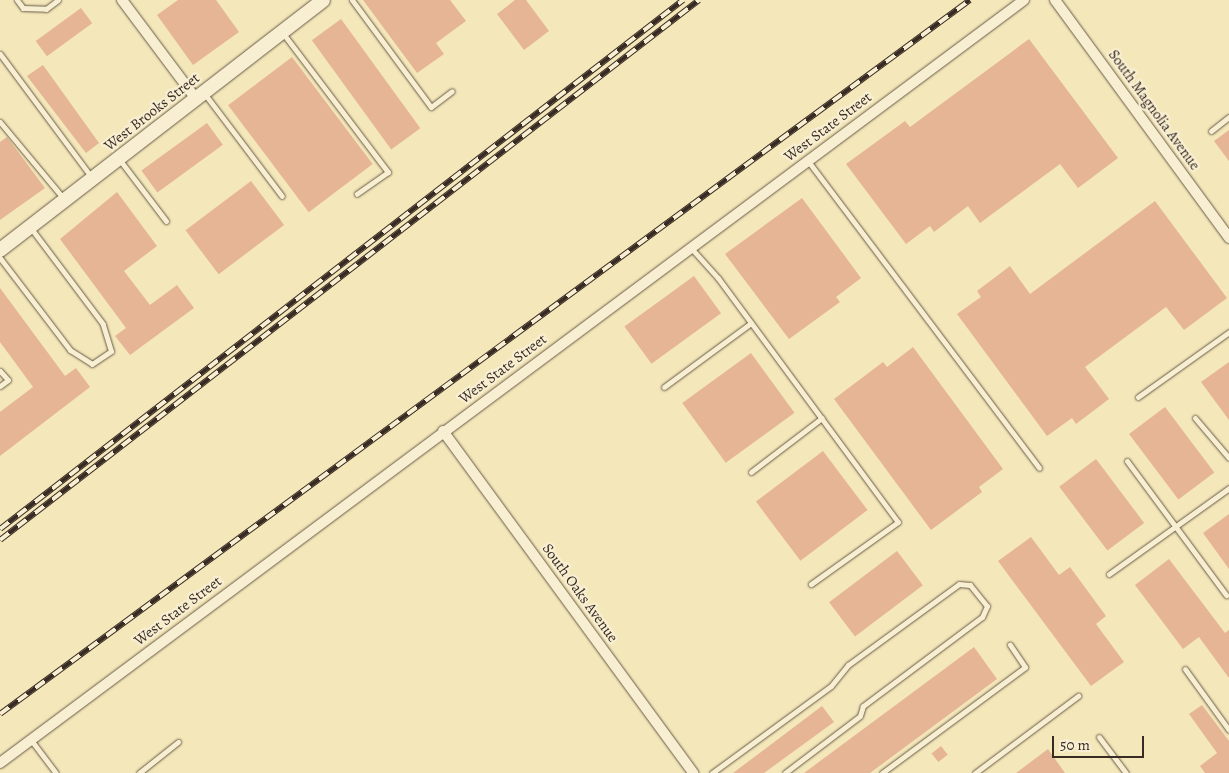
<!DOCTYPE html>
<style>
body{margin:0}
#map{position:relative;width:1229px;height:773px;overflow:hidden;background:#f4e7b9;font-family:Alegreya,serif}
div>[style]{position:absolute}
.building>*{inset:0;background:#e6b596;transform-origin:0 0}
.roads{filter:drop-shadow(0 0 1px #675a49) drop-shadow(0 0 1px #675a49)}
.lane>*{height:5px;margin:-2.5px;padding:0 2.5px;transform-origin:2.5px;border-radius:2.5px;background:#f8efd2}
.street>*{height:10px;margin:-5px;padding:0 5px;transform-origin:5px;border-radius:5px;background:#f8efd2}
.secondary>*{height:14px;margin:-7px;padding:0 7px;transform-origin:7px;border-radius:7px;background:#f8efd2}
.rail>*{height:5.5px;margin-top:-2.75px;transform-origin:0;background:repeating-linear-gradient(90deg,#f8efd2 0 11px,#382b24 0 22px);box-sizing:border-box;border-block:1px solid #382b24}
span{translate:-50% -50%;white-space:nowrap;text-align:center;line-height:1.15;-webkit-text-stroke:4.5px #f8efd2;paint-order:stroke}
.street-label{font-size:15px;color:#382b24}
.scale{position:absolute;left:1052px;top:736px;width:92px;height:22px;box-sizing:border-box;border:2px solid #382b24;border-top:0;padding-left:6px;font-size:15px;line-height:18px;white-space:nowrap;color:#382b24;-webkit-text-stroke:4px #f8efd2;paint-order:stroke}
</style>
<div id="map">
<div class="building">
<div style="clip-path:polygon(178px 0,216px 0,239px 32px,193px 65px,157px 15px)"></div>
<div style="clip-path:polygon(363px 0,450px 0,466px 21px,436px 43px,444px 54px,417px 73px)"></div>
<div style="clip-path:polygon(515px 0,526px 0,549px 31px,524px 50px,497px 14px)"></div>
<div style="left:81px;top:8px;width:19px;height:56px;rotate:54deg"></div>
<div style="left:341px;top:19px;width:135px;height:36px;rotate:54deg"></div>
<div style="clip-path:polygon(1029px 39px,1118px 158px,1078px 188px,1060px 164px,980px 223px,968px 206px,934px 232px,930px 226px,906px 244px,846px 164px,905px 121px,910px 127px)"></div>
<div style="left:292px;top:57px;width:134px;height:80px;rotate:53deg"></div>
<div style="clip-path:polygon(43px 65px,99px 143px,86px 153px,27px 76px)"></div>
<div style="left:207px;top:123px;width:27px;height:81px;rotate:54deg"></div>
<div style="clip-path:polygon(1229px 130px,1229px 161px,1214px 141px)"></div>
<div style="clip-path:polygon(7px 137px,45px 188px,0 220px,0 142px)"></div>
<div style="left:251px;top:181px;width:55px;height:82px;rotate:53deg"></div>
<div style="clip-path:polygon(117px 192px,157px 246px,124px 271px,150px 305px,177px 285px,194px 308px,130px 355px,115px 336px,126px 328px,60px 239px)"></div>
<div style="clip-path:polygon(802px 198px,861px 278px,836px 297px,840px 302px,789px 339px,725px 254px)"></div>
<div style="clip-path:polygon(1155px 201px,1227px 298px,1184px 330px,1166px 307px,1085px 367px,1109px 399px,1076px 424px,1072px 418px,1047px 436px,957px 314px,981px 297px,977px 291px,1010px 266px,1030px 294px)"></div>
<div style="left:694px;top:276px;width:46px;height:86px;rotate:54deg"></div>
<div style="clip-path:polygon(0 288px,65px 376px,76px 368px,90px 387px,0 456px,0 412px,33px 387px,0 342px)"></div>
<div style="clip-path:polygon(913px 347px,1003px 469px,979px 487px,982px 492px,931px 530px,834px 399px,883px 362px,887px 367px)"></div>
<div style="left:751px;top:353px;width:74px;height:85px;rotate:54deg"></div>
<div style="clip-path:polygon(1229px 362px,1229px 420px,1201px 382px)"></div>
<div style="left:1165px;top:407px;width:82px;height:45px;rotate:53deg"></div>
<div style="left:823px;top:451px;width:74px;height:84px;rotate:53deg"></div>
<div style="left:1096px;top:459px;width:80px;height:46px;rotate:53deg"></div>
<div style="clip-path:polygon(1229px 514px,1229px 569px,1203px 533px)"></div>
<div style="clip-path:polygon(1031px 537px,1059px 575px,1070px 567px,1106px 616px,1096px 624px,1124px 662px,1091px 686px,998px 561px)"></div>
<div style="left:897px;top:551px;width:43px;height:85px;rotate:53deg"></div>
<div style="clip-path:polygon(1169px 559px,1225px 633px,1229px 630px,1229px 678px,1199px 637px,1183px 649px,1135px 585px)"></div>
<div style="clip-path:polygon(974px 647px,997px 679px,870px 773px,804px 773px)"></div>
<div style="clip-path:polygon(1202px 705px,1229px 741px,1229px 773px,1205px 773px,1200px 766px,1217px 753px,1189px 714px)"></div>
<div style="clip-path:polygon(822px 706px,834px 722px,764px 773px,733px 773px)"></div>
<div style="left:941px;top:746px;width:11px;height:12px;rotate:52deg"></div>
<div style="clip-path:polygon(1048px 749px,1065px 773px,1016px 773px)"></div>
</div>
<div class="roads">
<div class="lane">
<div style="left:17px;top:0;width:10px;rotate:53deg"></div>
<div style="left:23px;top:8px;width:23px;rotate:2deg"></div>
<div style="left:46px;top:9px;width:15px;rotate:-37deg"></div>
<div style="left:352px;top:0;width:133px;rotate:53.6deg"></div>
<div style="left:431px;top:107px;width:26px;rotate:-37deg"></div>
<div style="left:282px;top:32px;width:176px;rotate:52.9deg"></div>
<div style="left:388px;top:172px;width:38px;rotate:145deg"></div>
<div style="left:0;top:54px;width:154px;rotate:53.4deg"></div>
<div style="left:204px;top:93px;width:129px;rotate:52.9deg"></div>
<div style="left:0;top:122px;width:99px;rotate:50.3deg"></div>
<div style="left:1211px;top:131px;width:23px;rotate:-38deg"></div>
<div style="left:119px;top:159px;width:78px;rotate:52.8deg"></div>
<div style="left:808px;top:161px;width:384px;rotate:53deg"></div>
<div style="left:691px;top:248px;width:40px;rotate:48deg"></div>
<div style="left:718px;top:278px;width:303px;rotate:53.6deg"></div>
<div style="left:898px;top:522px;width:107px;rotate:144.5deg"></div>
<div style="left:0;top:258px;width:116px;rotate:52.7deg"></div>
<div style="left:70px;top:350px;width:26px;rotate:32deg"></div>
<div style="left:92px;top:364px;width:23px;rotate:-34deg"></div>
<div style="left:111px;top:351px;width:28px;rotate:-107deg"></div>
<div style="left:103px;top:324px;width:121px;rotate:-127deg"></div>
<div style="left:0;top:371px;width:12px;rotate:48deg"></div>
<div style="left:8px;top:380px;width:10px;rotate:143deg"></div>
<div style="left:664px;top:387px;width:108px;rotate:-36.3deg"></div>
<div style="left:1138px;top:397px;width:112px;rotate:-35.5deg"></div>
<div style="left:1195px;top:418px;width:52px;rotate:49.6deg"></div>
<div style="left:1127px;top:461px;width:167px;rotate:53.5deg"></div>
<div style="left:751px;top:472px;width:89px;rotate:-37.3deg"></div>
<div style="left:1109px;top:574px;width:148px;rotate:-35.6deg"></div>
<div style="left:1185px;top:669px;width:75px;rotate:54.2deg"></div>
<div style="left:1099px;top:737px;width:45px;rotate:53.1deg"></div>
<div style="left:31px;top:740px;width:41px;rotate:52.9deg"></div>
<div style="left:139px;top:773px;width:50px;rotate:-38.5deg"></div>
<div style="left:712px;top:773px;width:147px;rotate:-36.2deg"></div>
<div style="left:831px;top:686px;width:27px;rotate:-51deg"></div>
<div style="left:848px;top:665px;width:137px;rotate:-36.1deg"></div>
<div style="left:959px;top:584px;width:11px;rotate:5deg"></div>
<div style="left:970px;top:585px;width:27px;rotate:51deg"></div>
<div style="left:987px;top:606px;width:12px;rotate:114deg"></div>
<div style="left:982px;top:617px;width:149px;rotate:143.2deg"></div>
<div style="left:863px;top:706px;width:10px;rotate:107deg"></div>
<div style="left:860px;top:716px;width:94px;rotate:142.8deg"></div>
<div style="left:882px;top:773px;width:178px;rotate:-36.5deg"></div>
<div style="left:1025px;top:667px;width:27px;rotate:-124deg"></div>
<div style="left:975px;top:773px;width:129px;rotate:-36.8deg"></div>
</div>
<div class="street">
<div style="left:122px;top:0;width:124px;rotate:53.2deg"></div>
<div style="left:1055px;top:0;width:295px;rotate:53.8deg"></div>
<div style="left:443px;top:431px;width:424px;rotate:53.8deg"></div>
<div style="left:0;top:763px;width:1277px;rotate:-36.69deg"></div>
</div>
<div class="secondary">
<div style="left:0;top:250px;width:408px;rotate:-37.7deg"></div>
</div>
</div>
<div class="rail">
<div style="left:0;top:529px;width:864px;rotate:-37.76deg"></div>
<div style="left:0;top:540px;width:883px;rotate:-37.69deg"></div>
<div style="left:0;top:714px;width:1204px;rotate:-36.36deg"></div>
</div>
<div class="street-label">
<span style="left:1154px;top:110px;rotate:54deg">South Magnolia Avenue</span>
<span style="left:152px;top:112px;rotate:-38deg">West Brooks Street</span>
<span style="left:828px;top:127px;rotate:-37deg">West State Street</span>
<span style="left:503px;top:369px;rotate:-37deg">West State Street</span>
<span style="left:580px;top:593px;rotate:54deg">South Oaks Avenue</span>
<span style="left:178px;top:611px;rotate:-37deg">West State Street</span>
</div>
<div class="scale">50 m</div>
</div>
